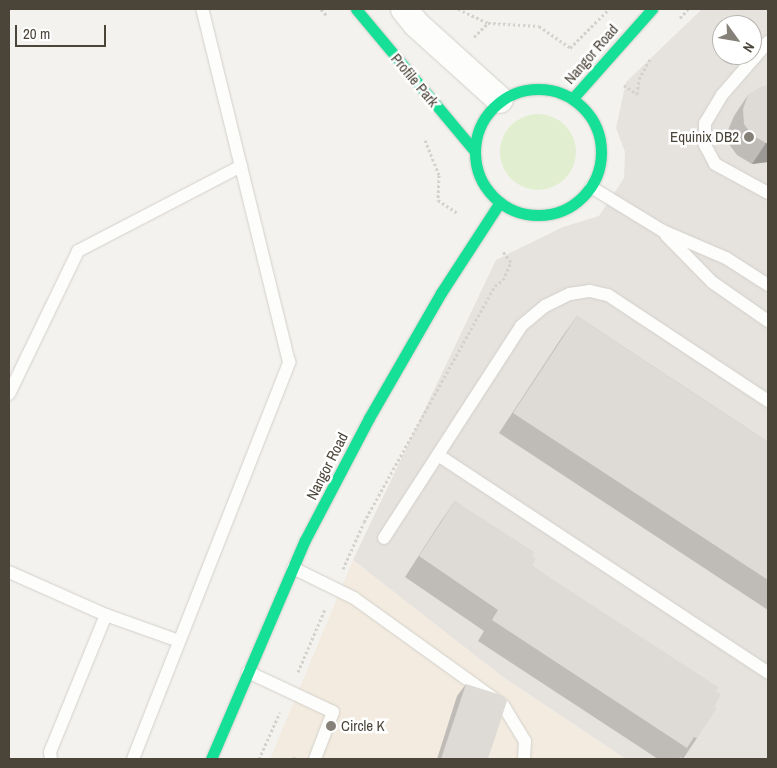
<!DOCTYPE html>
<style>
body{margin:0}
#map{position:relative;width:777px;height:768px;overflow:hidden;background:#f4f2ee;font-family:"Archivo Narrow",sans-serif}
div>[style]{position:absolute}
.commercial>*{inset:0;background:#f3ebdf}
.industrial>*{inset:0;background:#e6e2de}
.green>*{inset:0;background:#e1eecf}
.round{border-radius:50%}
.parking>*{inset:0;background:#e6e3df}
.path>*{height:3px;margin-top:-1.5px;transform-origin:0;background:repeating-linear-gradient(90deg,#d3d2cc 0 2.5px,transparent 0 5px)}
.roads{filter:drop-shadow(0 0 1px #d2d0cb) drop-shadow(0 0 1px #d2d0cb)}
.lane>*{height:12px;margin:-6px;padding:0 6px;transform-origin:6px;border-radius:6px;background:#fdfdfc}
.street>*{height:26px;margin:-13px;padding:0 13px;transform-origin:13px;border-radius:13px;background:#fdfdfc}
.fast>*{height:11px;margin:-5.5px;padding:0 5.5px;transform-origin:5.5px;border-radius:5.5px;background:#16e098}
.fast>.ring{margin:-5.5px;padding:0;box-sizing:content-box;background:none;border:11px solid #16e098;border-radius:50%}
.wall>*{inset:0;background:#bfbcb8}
.shaded-wall>*{inset:0;background:#9b9996}
.building>*{inset:0;background:#dedbd6}
.dots>*{width:14px;height:14px;translate:-50% -50%;box-sizing:border-box;border:2px solid #fff;border-radius:50%}
span{translate:-50% -50%;white-space:nowrap;text-align:center;line-height:1.15;-webkit-text-stroke:5px #fff;paint-order:stroke}
.street-label{font-size:15px;color:#4b4439}
.poi-label{font-size:15px;color:#4b4439}
.right{translate:-100% -50%;text-align:right}
.left{translate:0 -50%;text-align:left}
.frame{position:absolute;inset:0;border:10px solid #4b4439;pointer-events:none}
.north{position:absolute;left:712px;top:15px;width:50px;height:50px;box-sizing:border-box;background:#fff;border:1px solid #b7b4b0;border-radius:50%;rotate:122deg;font-size:14px;font-weight:700;line-height:20px;text-align:center;color:#4b4439}
.north::after{content:'';display:block;margin:auto;width:18px;height:22px;background:#868178;clip-path:polygon(50% 0,100% 100%,50% 72%,0 100%)}
.scale{position:absolute;left:15px;top:25px;width:91px;height:22px;box-sizing:border-box;border:2px solid #4b4439;border-top:0;padding-left:6px;font-size:15px;line-height:18px;white-space:nowrap;color:#4b4439;-webkit-text-stroke:4px #fff;paint-order:stroke}
</style>
<div id="map">
<div class="commercial">
<div style="clip-path:polygon(353px 560px,503px 677px,626px 759px,270px 759px)"></div>
</div>
<div class="industrial">
<div style="clip-path:polygon(evenodd,702px 9px,768px 9px,768px 759px,626px 759px,503px 677px,353px 560px,496px 260px,563px 227px,599px 216px,624px 178px,625px 152px,616px 128px,626px 82px,702px 9px,722px 25px,752px 25px,752px 55px,722px 55px,722px 25px)"></div>
</div>
<div class="green">
<div class="round" style="left:500px;top:114px;width:76px;height:76px"></div>
</div>
<div class="parking">
<div style="clip-path:polygon(evenodd,724px 9px,768px 9px,768px 99px,751px 88px,723px 125px,722px 143px,737px 163px,723px 188px,709px 204px,681px 175px,659px 131px,656px 115px,658px 100px,681px 103px,686px 84px,696px 72px,683px 56px,724px 9px,722px 25px,752px 25px,752px 55px,722px 55px,722px 25px)"></div>
<div style="clip-path:polygon(746px 198px,768px 214px,768px 239px,728px 211px)"></div>
</div>
<div class="path">
<div style="left:321px;top:9px;width:9px;rotate:49deg"></div>
<div style="left:458px;top:9px;width:33px;rotate:25deg"></div>
<div style="left:488px;top:23px;width:51px;rotate:3.4deg"></div>
<div style="left:539px;top:26px;width:38px;rotate:35deg"></div>
<div style="left:570px;top:48px;width:55px;rotate:-45deg"></div>
<div style="left:680px;top:18px;width:12px;rotate:-48deg"></div>
<div style="left:474px;top:37px;width:20px;rotate:-45deg"></div>
<div style="left:624px;top:85px;width:16px;rotate:35deg"></div>
<div style="left:637px;top:94px;width:15px;rotate:-82deg"></div>
<div style="left:639px;top:79px;width:23px;rotate:-61deg"></div>
<div style="left:425px;top:140px;width:38px;rotate:68deg"></div>
<div style="left:439px;top:175px;width:25px;rotate:92deg"></div>
<div style="left:438px;top:200px;width:23px;rotate:34deg"></div>
<div style="left:343px;top:569px;width:51px;rotate:-65.9deg"></div>
<div style="left:364px;top:522px;width:270px;rotate:-61deg"></div>
<div style="left:495px;top:286px;width:10px;rotate:-37deg"></div>
<div style="left:503px;top:280px;width:20px;rotate:-66deg"></div>
<div style="left:511px;top:262px;width:15px;rotate:-127deg"></div>
<div style="left:298px;top:672px;width:69px;rotate:-66.8deg"></div>
<div style="left:259px;top:759px;width:51px;rotate:-65.9deg"></div>
</div>
<div class="roads">
<div class="lane">
<div style="left:768px;top:42px;width:70px;rotate:131deg"></div>
<div style="left:722px;top:95px;width:33px;rotate:121deg"></div>
<div style="left:705px;top:123px;width:22px;rotate:90deg"></div>
<div style="left:705px;top:145px;width:21px;rotate:62deg"></div>
<div style="left:715px;top:164px;width:60px;rotate:28.7deg"></div>
<div style="left:591px;top:187px;width:84px;rotate:31.4deg"></div>
<div style="left:663px;top:231px;width:69px;rotate:23.2deg"></div>
<div style="left:726px;top:258px;width:50px;rotate:32.7deg"></div>
<div style="left:666px;top:235px;width:66px;rotate:45.6deg"></div>
<div style="left:712px;top:282px;width:68px;rotate:34.9deg"></div>
<div style="left:9px;top:394px;width:159px;rotate:-64.2deg"></div>
<div style="left:78px;top:251px;width:184px;rotate:-27.5deg"></div>
<div style="left:438px;top:455px;width:396px;rotate:33.4deg"></div>
<div style="left:384px;top:538px;width:252px;rotate:-57.1deg"></div>
<div style="left:521px;top:326px;width:31px;rotate:-40deg"></div>
<div style="left:545px;top:306px;width:28px;rotate:-26deg"></div>
<div style="left:570px;top:294px;width:20px;rotate:-9deg"></div>
<div style="left:590px;top:291px;width:18px;rotate:13deg"></div>
<div style="left:608px;top:295px;width:192px;rotate:33.5deg"></div>
<div style="left:293px;top:568px;width:68px;rotate:26.2deg"></div>
<div style="left:354px;top:598px;width:183px;rotate:35.7deg"></div>
<div style="left:503px;top:705px;width:42px;rotate:58.6deg"></div>
<div style="left:525px;top:741px;width:18px;rotate:93deg"></div>
<div style="left:9px;top:572px;width:106px;rotate:23.9deg"></div>
<div style="left:106px;top:615px;width:77px;rotate:19.6deg"></div>
<div style="left:248px;top:672px;width:94px;rotate:25.2deg"></div>
<div style="left:333px;top:712px;width:50px;rotate:111deg"></div>
<div style="left:51px;top:759px;width:7px;rotate:-98deg"></div>
<div style="left:50px;top:752px;width:148px;rotate:-67.8deg"></div>
<div style="left:133px;top:759px;width:427px;rotate:-68.5deg"></div>
<div style="left:289px;top:362px;width:364px;rotate:-103.8deg"></div>
</div>
<div class="street">
<div style="left:404px;top:9px;width:19px;rotate:51deg"></div>
<div style="left:416px;top:24px;width:113px;rotate:42.1deg"></div>
</div>
<div class="fast">
<div style="left:356px;top:9px;width:184px;rotate:50.1deg"></div>
<div class="ring" style="left:475px;top:89px;width:115px;height:115px"></div>
<div style="left:573px;top:98px;width:119px;rotate:-48.4deg"></div>
<div style="left:211px;top:759px;width:238px;rotate:-66.8deg"></div>
<div style="left:305px;top:540px;width:138px;rotate:-62.3deg"></div>
<div style="left:369px;top:418px;width:144px;rotate:-60.1deg"></div>
<div style="left:441px;top:293px;width:108px;rotate:-57deg"></div>
</div>
</div>
<div class="wall">
<div style="clip-path:polygon(768px 85px,768px 162px,752px 164px,737px 155px,729px 144px,728px 130px,734px 116px,748px 95px)"></div>
<div style="clip-path:polygon(577px 316px,768px 442px,768px 610px,499px 433px,562px 337px)"></div>
<div style="clip-path:polygon(455px 501px,532px 556px,532px 566px,716px 691px,714px 707px,697px 738px,683px 759px,680px 757px,679px 759px,658px 759px,478px 641px,484px 631px,405px 577px,441px 521px)"></div>
<div style="clip-path:polygon(466px 684px,488px 759px,437px 759px,457px 696px)"></div>
</div>
<div class="shaded-wall">
<div style="clip-path:polygon(766px 143px,768px 143px,768px 162px,752px 164px)"></div>
</div>
<div class="building">
<div style="clip-path:polygon(768px 85px,768px 143px,766px 143px,752px 135px,744px 124px,743px 109px,748px 95px,760px 87px)"></div>
<div style="clip-path:polygon(577px 316px,768px 442px,768px 580px,513px 413px)"></div>
<div style="clip-path:polygon(455px 501px,534px 552px,532px 556px,536px 559px,532px 566px,718px 687px,716px 691px,721px 694px,714px 707px,717px 708px,697px 738px,694px 737px,687px 748px,492px 620px,498px 610px,419px 556px)"></div>
<div style="clip-path:polygon(466px 684px,501px 695px,507px 701px,488px 759px,441px 759px)"></div>
<div style="clip-path:polygon(293px 756px,300px 759px,292px 759px)"></div>
</div>
<div class="dots">
<div style="left:749px;top:137px;background:#868178"></div>
<div style="left:331px;top:726px;background:#868178"></div>
</div>
<div class="street-label">
<span style="left:591px;top:54px;rotate:-49deg">Nangor Road</span>
<span style="left:415px;top:80px;rotate:50deg">Profile Park</span>
<span style="left:327px;top:466px;rotate:-63deg">Nangor Road</span>
</div>
<div class="poi-label">
<span class="right" style="left:739px;top:137px">Equinix DB2</span>
<span class="left" style="left:341px;top:726px">Circle K</span>
</div>
<div class="frame"></div>
<div class="north">N</div>
<div class="scale">20 m</div>
</div>
